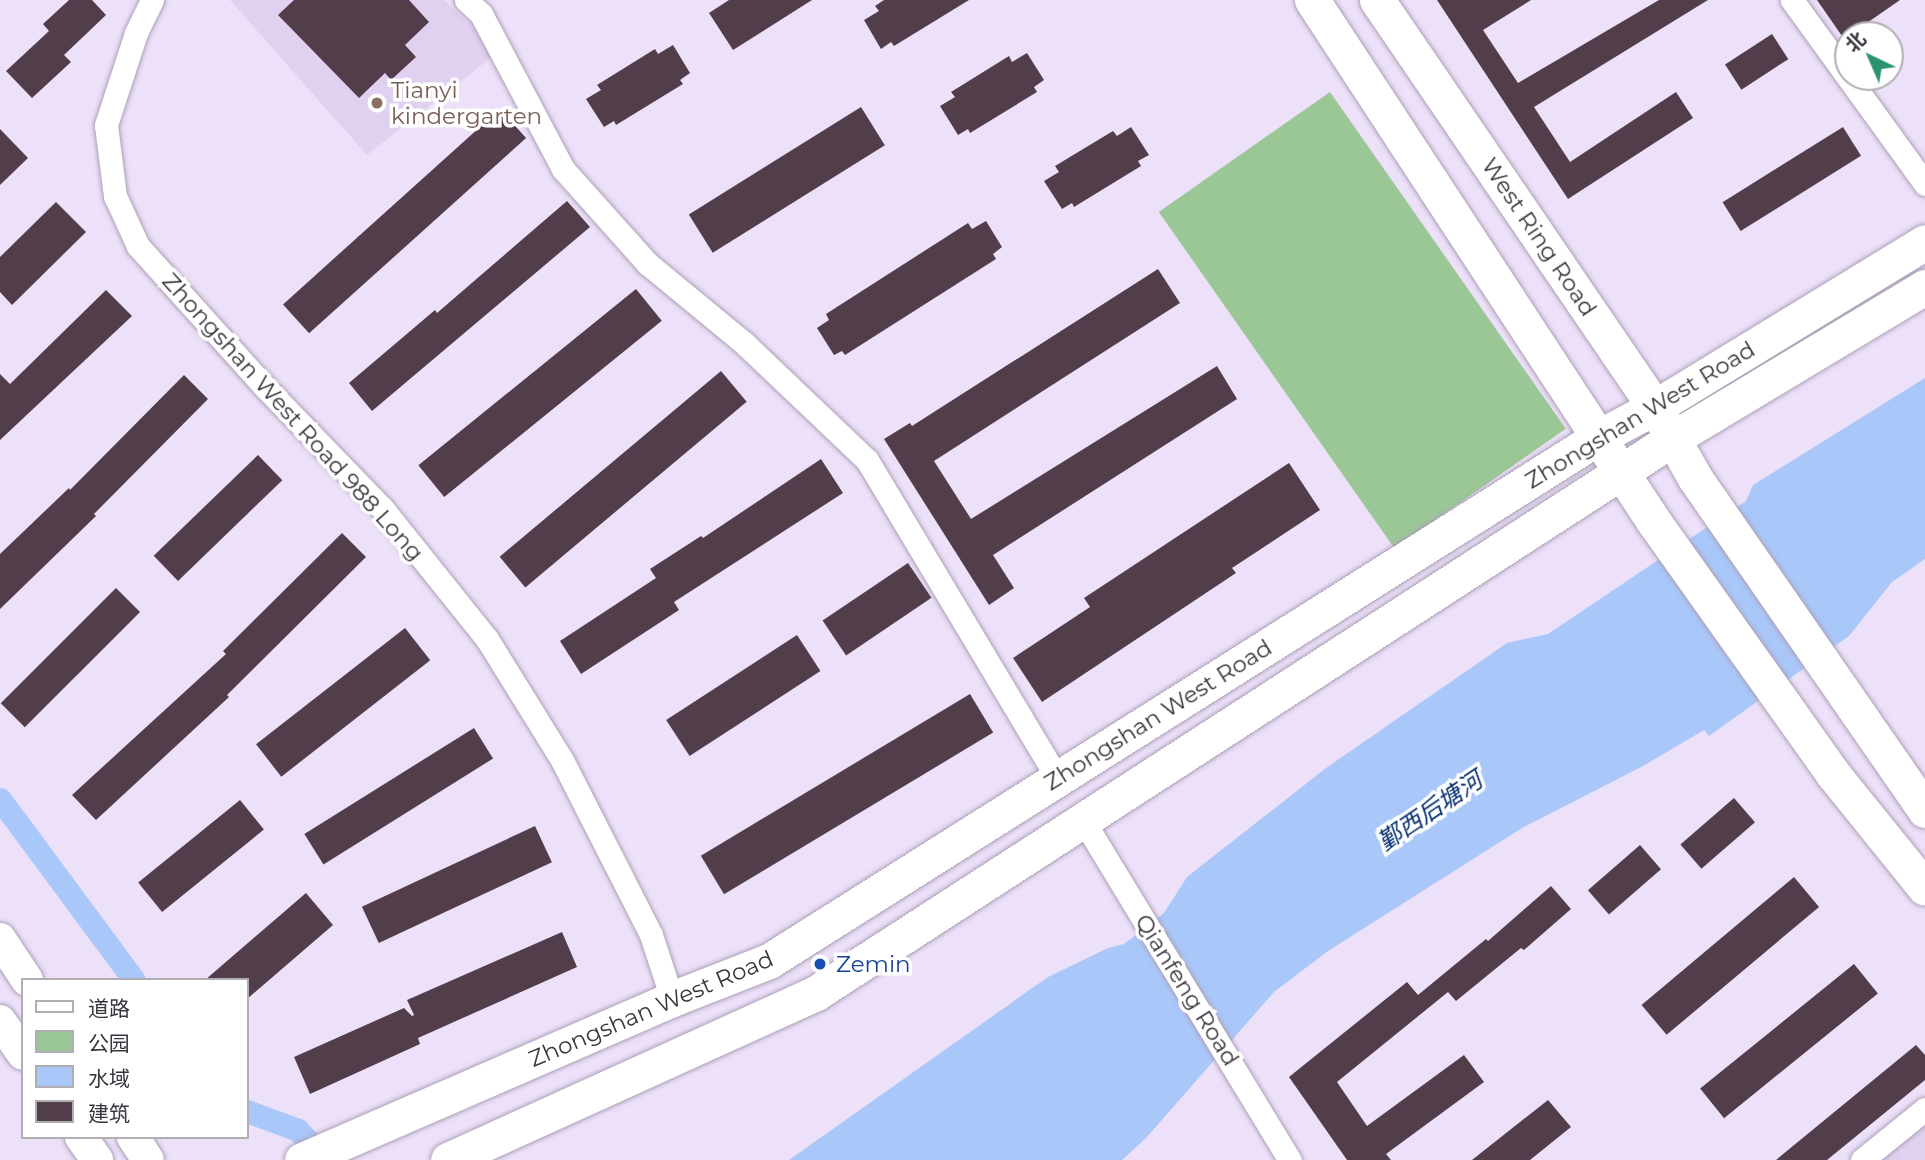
<!DOCTYPE html>
<meta charset="utf-8">
<style>
body{margin:0}
#map{position:relative;width:1925px;height:1160px;overflow:hidden;background:#ede0f9;font-family:Montserrat,"Noto Sans SC",sans-serif}
div>[style]{position:absolute}
.built>*{inset:0;background:#e1d1f0}
.green>*{inset:0;background:#9bc797;transform-origin:0 0}
.water>*{inset:0;background:#aac7f9}
.canal>*{height:23px;margin:-11.5px;padding:0 11.5px;transform-origin:11.5px;border-radius:11.5px;background:#aac7f9}
.building>*{inset:0;background:#523d4a;transform-origin:0 0}
.roads{filter:drop-shadow(0 0 2px #aca1b7) drop-shadow(0 0 2px #aca1b7)}
.minor>*{height:23px;margin:-11.5px;padding:0 11.5px;transform-origin:11.5px;border-radius:11.5px;background:#fff}
.secondary>*{height:32px;margin:-16px;padding:0 16px;transform-origin:16px;border-radius:16px;background:#fff}
.primary>*{height:35px;margin:-17.5px;padding:0 17.5px;transform-origin:17.5px;border-radius:17.5px;background:#fff}
.dots>*{width:19px;height:19px;translate:-50% -50%;box-sizing:border-box;border:4px solid #fff;border-radius:50%}
span{translate:-50% -50%;white-space:nowrap;text-align:center;line-height:1.15;-webkit-text-stroke:7px #fff;paint-order:stroke}
.education-label{font-size:23px;color:#785e54}
.left{translate:0 -50%;text-align:left}
.street-label{font-size:23px;color:#3a353e}
.transit-label{font-size:23px;color:#164399}
.water-label{font-size:24px;color:#062e73;font-style:italic}
.legend{position:absolute;left:21px;top:978px;width:228px;height:161px;box-sizing:border-box;background:#fff;border:2px solid #b0aeb2;margin:0;padding:9px 12px;list-style:none;font-size:21px;color:#3a353e}
.legend li{display:flex;align-items:center;gap:14px;height:35px}
.legend b{width:35px;border:2px solid #b0aeb2}
.north{position:absolute;left:1834px;top:21px;width:70px;height:70px;box-sizing:border-box;background:#fff;border:2px solid #b0aeb2;border-radius:50%;rotate:316deg;font-size:19px;font-weight:700;line-height:28px;text-align:center;color:#3a353e}
.north::after{content:'';display:block;margin:auto;width:24px;height:32px;background:#2c936f;clip-path:polygon(50% 0,100% 100%,50% 72%,0 100%)}
</style>
<div id="map">
<div class="built">
<div style="clip-path:polygon(230px 0,444px 0,498px 52px,367px 155px)"></div>
<div style="clip-path:polygon(1925px 1126px,1925px 1160px,1882px 1160px)"></div>
</div>
<div class="green">
<div style="left:1330px;top:92px;width:411px;height:209px;rotate:55deg"></div>
</div>
<div class="water">
<div style="clip-path:polygon(1925px 378px,1925px 559px,1892px 582px,1849px 636px,1709px 736px,1704px 730px,1643px 766px,1522px 828px,1328px 951px,1274px 992px,1146px 1138px,1122px 1160px,789px 1160px,1048px 977px,1108px 948px,1124px 944px,1164px 913px,1187px 877px,1326px 768px,1507px 643px,1548px 634px,1746px 501px,1753px 485px)"></div>
</div>
<div class="canal">
<div style="left:0;top:799px;width:225px;rotate:53.5deg"></div>
<div style="left:247px;top:1111px;width:54px;rotate:20.4deg"></div>
<div style="left:298px;top:1130px;width:41px;rotate:47deg"></div>
</div>
<div class="building">
<div style="clip-path:polygon(69px 0,92px 0,106px 15px,64px 55px,71px 62px,32px 98px,6px 71px,49px 31px,43px 24px)"></div>
<div style="clip-path:polygon(294px 0,409px 0,429px 22px,405px 45px,416px 57px,391px 80px,385px 73px,359px 98px,278px 15px)"></div>
<div style="clip-path:polygon(729px 0,812px 0,733px 50px,709px 13px)"></div>
<div style="clip-path:polygon(884px 0,969px 0,894px 46px,891px 42px,881px 49px,864px 20px,879px 11px,875px 6px)"></div>
<div style="clip-path:polygon(1437px 0,1531px 0,1483px 30px,1518px 83px,1659px 0,1708px 0,1534px 107px,1570px 162px,1676px 92px,1693px 118px,1568px 199px)"></div>
<div style="clip-path:polygon(1817px 0,1900px 0,1844px 39px)"></div>
<div style="left:1772px;top:34px;width:30px;height:56px;rotate:57deg"></div>
<div style="clip-path:polygon(673px 45px,690px 73px,680px 80px,683px 84px,616px 125px,614px 121px,604px 127px,586px 99px,601px 90px,597px 85px,655px 49px,658px 54px)"></div>
<div style="clip-path:polygon(1027px 53px,1044px 80px,1034px 87px,1037px 92px,970px 133px,968px 129px,958px 135px,940px 106px,955px 97px,951px 92px,1009px 56px,1012px 62px)"></div>
<div style="left:861px;top:107px;width:45px;height:203px;rotate:58deg"></div>
<div style="left:500px;top:109px;width:39px;height:292px;rotate:48deg"></div>
<div style="clip-path:polygon(1131px 127px,1149px 155px,1138px 161px,1141px 166px,1074px 207px,1072px 203px,1062px 209px,1044px 181px,1059px 172px,1055px 166px,1113px 131px,1117px 136px)"></div>
<div style="left:1843px;top:127px;width:34px;height:142px;rotate:58deg"></div>
<div style="clip-path:polygon(0 129px,28px 158px,0 185px)"></div>
<div style="clip-path:polygon(567px 201px,590px 227px,372px 411px,349px 383px,435px 310px,437px 313px)"></div>
<div style="clip-path:polygon(56px 202px,86px 232px,12px 305px,0 292px,0 257px)"></div>
<div style="clip-path:polygon(986px 221px,1002px 247px,993px 254px,996px 259px,845px 355px,842px 351px,834px 355px,817px 328px,829px 320px,826px 314px,968px 223px,972px 229px)"></div>
<div style="clip-path:polygon(1158px 269px,1180px 303px,934px 461px,971px 519px,1217px 366px,1237px 399px,993px 555px,1014px 588px,989px 605px,884px 439px,910px 423px,912px 426px)"></div>
<div style="left:636px;top:289px;width:41px;height:280px;rotate:51deg"></div>
<div style="clip-path:polygon(106px 290px,132px 316px,0 440px,0 374px,10px 384px)"></div>
<div style="left:721px;top:371px;width:40px;height:289px;rotate:50deg"></div>
<div style="clip-path:polygon(184px 375px,208px 399px,94px 514px,96px 516px,0 609px,0 554px,69px 488px,70px 490px)"></div>
<div style="left:258px;top:455px;width:35px;height:145px;rotate:46deg"></div>
<div style="clip-path:polygon(821px 459px,843px 493px,674px 602px,679px 610px,581px 674px,560px 641px,656px 578px,650px 569px,701px 536px,703px 538px)"></div>
<div style="clip-path:polygon(1289px 463px,1320px 510px,1232px 568px,1236px 573px,1042px 702px,1013px 658px,1090px 607px,1084px 598px)"></div>
<div style="clip-path:polygon(342px 533px,366px 557px,227px 695px,229px 697px,96px 820px,72px 795px,226px 654px,223px 651px)"></div>
<div style="left:908px;top:563px;width:42px;height:103px;rotate:56deg"></div>
<div style="left:116px;top:588px;width:34px;height:163px;rotate:45deg"></div>
<div style="left:405px;top:628px;width:41px;height:189px;rotate:52deg"></div>
<div style="left:797px;top:635px;width:43px;height:156px;rotate:57deg"></div>
<div style="left:970px;top:694px;width:45px;height:314px;rotate:59deg"></div>
<div style="left:474px;top:728px;width:36px;height:200px;rotate:58deg"></div>
<div style="left:1734px;top:798px;width:32px;height:71px;rotate:49deg"></div>
<div style="left:240px;top:800px;width:38px;height:131px;rotate:51deg"></div>
<div style="left:535px;top:826px;width:40px;height:191px;rotate:65deg"></div>
<div style="left:1640px;top:845px;width:32px;height:69px;rotate:49deg"></div>
<div style="left:1794px;top:877px;width:39px;height:199px;rotate:50deg"></div>
<div style="clip-path:polygon(1551px 886px,1571px 909px,1524px 950px,1521px 948px,1456px 1001px,1448px 992px,1337px 1082px,1367px 1126px,1464px 1055px,1484px 1082px,1386px 1154px,1391px 1160px,1347px 1160px,1289px 1077px,1407px 982px,1418px 995px,1486px 939px,1488px 941px)"></div>
<div style="clip-path:polygon(306px 893px,333px 925px,247px 999px,247px 980px,205px 980px)"></div>
<div style="clip-path:polygon(562px 932px,577px 967px,418px 1038px,420px 1044px,310px 1094px,294px 1057px,404px 1008px,412px 1016px,414px 1015px,407px 1000px)"></div>
<div style="left:1854px;top:964px;width:38px;height:198px;rotate:51deg"></div>
<div style="clip-path:polygon(1916px 1045px,1925px 1055px,1925px 1080px,1827px 1160px,1776px 1160px)"></div>
<div style="clip-path:polygon(1548px 1100px,1571px 1127px,1530px 1160px,1472px 1160px)"></div>
</div>
<div class="roads">
<div class="minor">
<div style="left:152px;top:0;width:37px;rotate:116deg"></div>
<div style="left:136px;top:33px;width:97px;rotate:108.1deg"></div>
<div style="left:106px;top:125px;width:72px;rotate:82.8deg"></div>
<div style="left:115px;top:196px;width:55px;rotate:65.3deg"></div>
<div style="left:138px;top:246px;width:188px;rotate:48deg"></div>
<div style="left:264px;top:386px;width:170px;rotate:46deg"></div>
<div style="left:382px;top:508px;width:168px;rotate:51.3deg"></div>
<div style="left:487px;top:639px;width:142px;rotate:58.2deg"></div>
<div style="left:562px;top:760px;width:196px;rotate:63deg"></div>
<div style="left:651px;top:935px;width:67px;rotate:71.8deg"></div>
<div style="left:466px;top:0;width:21px;rotate:43deg"></div>
<div style="left:481px;top:14px;width:175px;rotate:62.1deg"></div>
<div style="left:563px;top:169px;width:127px;rotate:48.2deg"></div>
<div style="left:648px;top:264px;width:126px;rotate:39.5deg"></div>
<div style="left:745px;top:344px;width:168px;rotate:43.6deg"></div>
<div style="left:867px;top:460px;width:370px;rotate:59.1deg"></div>
<div style="left:1792px;top:0;width:227px;rotate:54.1deg"></div>
<div style="left:1083px;top:820px;width:398px;rotate:58.7deg"></div>
<div style="left:1862px;top:1160px;width:81px;rotate:-39deg"></div>
</div>
<div class="secondary">
<div style="left:0;top:939px;width:49px;rotate:56.6deg"></div>
<div style="left:0;top:1021px;width:40px;rotate:55.1deg"></div>
<div style="left:81px;top:1137px;width:28px;rotate:55deg"></div>
<div style="left:133px;top:1137px;width:27px;rotate:57deg"></div>
</div>
<div class="primary">
<div style="left:1312px;top:0;width:624px;rotate:56.77deg"></div>
<div style="left:1654px;top:522px;width:309px;rotate:54.6deg"></div>
<div style="left:1833px;top:774px;width:146px;rotate:51.1deg"></div>
<div style="left:1377px;top:0;width:493px;rotate:55.7deg"></div>
<div style="left:1655px;top:407px;width:81px;rotate:60.6deg"></div>
<div style="left:1695px;top:478px;width:404px;rotate:55.3deg"></div>
<div style="left:302px;top:1160px;width:404px;rotate:-23.5deg"></div>
<div style="left:672px;top:999px;width:104px;rotate:-21.4deg"></div>
<div style="left:769px;top:961px;width:982px;rotate:-32.27deg"></div>
<div style="left:1599px;top:437px;width:64px;rotate:-28.2deg"></div>
<div style="left:1655px;top:407px;width:316px;rotate:-31.4deg"></div>
<div style="left:448px;top:1160px;width:404px;rotate:-24.4deg"></div>
<div style="left:816px;top:993px;width:1020px;rotate:-32.91deg"></div>
<div style="left:1672px;top:439px;width:295px;rotate:-31deg"></div>
</div>
</div>
<div class="dots">
<div style="left:377px;top:103px;background:#8d6e63"></div>
<div style="left:820px;top:964px;background:#1a4fb4"></div>
</div>
<div class="education-label">
<span class="left" style="left:391px;top:103px">Tianyi<br>kindergarten</span>
</div>
<div class="street-label">
<span style="left:1539px;top:237px;rotate:56deg">West Ring Road</span>
<span style="left:1640px;top:415px;rotate:-31deg">Zhongshan West Road</span>
<span style="left:293px;top:417px;rotate:48deg">Zhongshan West Road 988 Long</span>
<span style="left:1158px;top:715px;rotate:-32deg">Zhongshan West Road</span>
<span style="left:1187px;top:990px;rotate:58deg">Qianfeng Road</span>
<span style="left:651px;top:1009px;rotate:-23deg">Zhongshan West Road</span>
</div>
<div class="transit-label">
<span class="left" style="left:836px;top:964px">Zemin</span>
</div>
<div class="water-label">
<span style="left:1430px;top:811px;rotate:-34deg">鄞西后塘河</span>
</div>
<ul class="legend">
<li><b style="height:9px;background:#fff"></b>道路</li>
<li><b style="height:19px;background:#9bc797"></b>公园</li>
<li><b style="height:19px;background:#aac7f9"></b>水域</li>
<li><b style="height:19px;background:#523d4a"></b>建筑</li>
</ul>
<div class="north">北</div>
</div>
